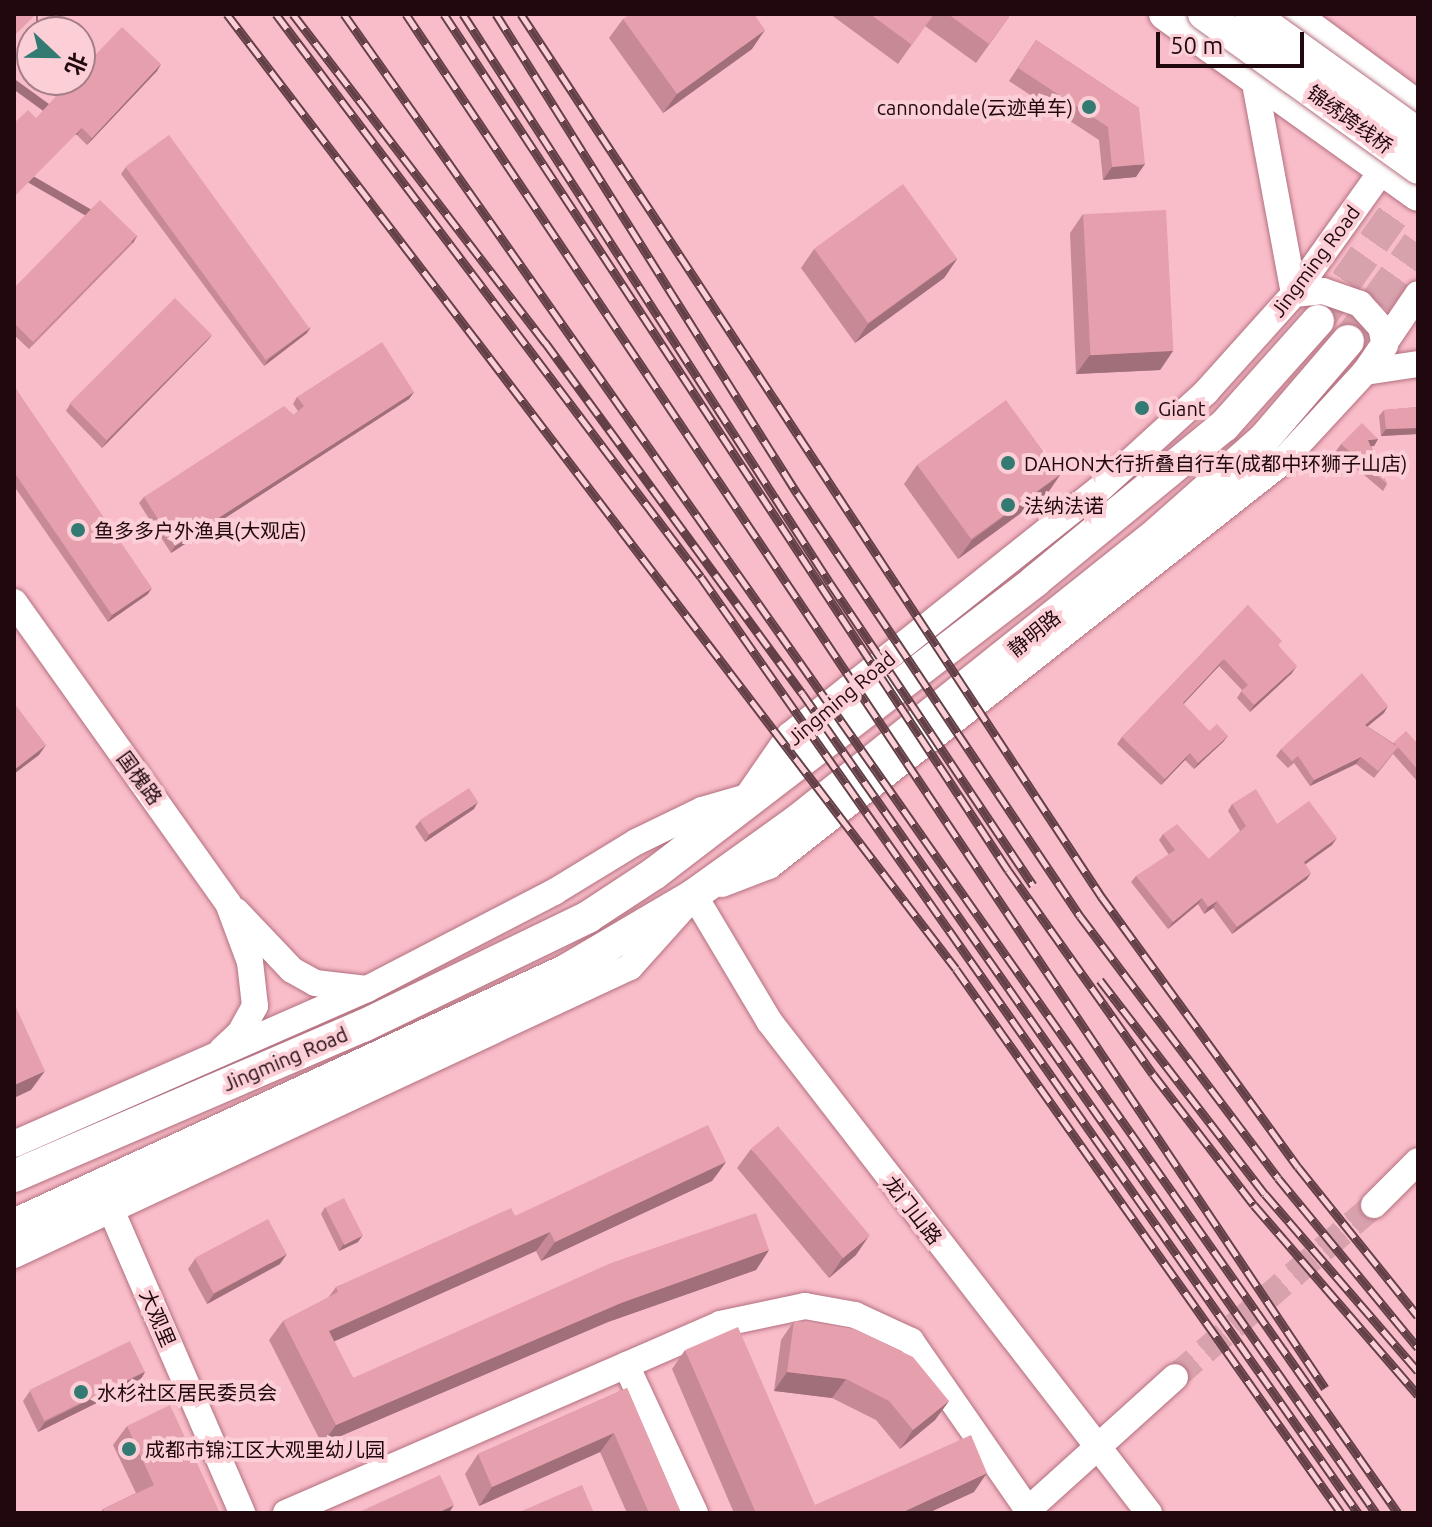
<!DOCTYPE html>
<meta charset="utf-8">
<style>
body{margin:0}
#map{position:relative;width:1432px;height:1527px;overflow:hidden;background:#f9bdc9;font-family:Ubuntu,"Noto Sans SC",sans-serif}
div>[style]{position:absolute}
.minor-tunnel>*{height:26px;margin-top:-13px;transform-origin:0;background:repeating-linear-gradient(90deg,#d8a2ad 0 26px,transparent 0 39px)}
.major-tunnel>*{height:32px;margin-top:-16px;transform-origin:0;background:repeating-linear-gradient(90deg,#d8a2ad 0 32px,transparent 0 48px)}
.roads{filter:drop-shadow(0 0 2px #b3707f) drop-shadow(0 0 2px #b3707f)}
.minor>*{height:26px;margin:-13px;padding:0 13px;transform-origin:13px;border-radius:13px;background:#fff}
.major>*{height:32px;margin:-16px;padding:0 16px;transform-origin:16px;border-radius:16px;background:#fff}
.rail>*{height:9px;margin-top:-4.5px;transform-origin:0;background:repeating-linear-gradient(90deg,#fccfd7 0 18px,#633f47 0 36px);box-sizing:border-box;border-block:2px solid #633f47}
.bridges{filter:drop-shadow(0 0 2px #b3707f) drop-shadow(0 0 2px #b3707f)}
.major-bridge>*{height:32px;margin:-16px;padding:0 16px;transform-origin:16px;border-radius:16px;background:#fff}
.wall>*{inset:0;background:#c68995}
.shaded-wall>*{inset:0;background:#a16f79;transform-origin:0 0}
.building>*{inset:0;background:#e69fad;transform-origin:0 0}
.dots>*{width:22px;height:22px;translate:-50% -50%;box-sizing:border-box;border:4px solid #fccfd7;border-radius:50%}
span{translate:-50% -50%;white-space:nowrap;text-align:center;line-height:1.15;-webkit-text-stroke:8px #fccfd7;paint-order:stroke}
.poi-label{font-size:20px;color:#20080e}
.right{translate:-100% -50%;text-align:right}
.left{translate:0 -50%;text-align:left}
.street-label{font-size:20px;color:#20080e}
.frame{position:absolute;inset:0;border:16px solid #20080e;pointer-events:none}
.north{position:absolute;left:16px;top:16px;width:80px;height:80px;box-sizing:border-box;background:#fccfd7;border:2px solid #a47f87;border-radius:50%;rotate:112deg;font-size:22px;font-weight:700;line-height:32px;text-align:center;color:#20080e}
.north::after{content:'';display:block;margin:auto;width:28px;height:36px;background:#337a73;clip-path:polygon(50% 0,100% 100%,50% 72%,0 100%)}
.scale{position:absolute;left:1156px;top:32px;width:148px;height:36px;box-sizing:border-box;border:4px solid #20080e;border-top:0;padding-left:10px;font-size:24px;line-height:28px;white-space:nowrap;color:#20080e;-webkit-text-stroke:6px #fccfd7;paint-order:stroke}
</style>
<div id="map">
<div class="minor-tunnel">
<div style="left:1175px;top:1377px;width:263px;rotate:-40.8deg"></div>
</div>
<div class="major-tunnel">
<div style="left:1318px;top:321px;width:173px;rotate:-54.7deg"></div>
<div style="left:1348px;top:341px;width:120px;rotate:-54.5deg"></div>
</div>
<div class="roads">
<div class="minor">
<div style="left:1254px;top:78px;width:220px;rotate:79.5deg"></div>
<div style="left:1294px;top:294px;width:29px;rotate:-6deg"></div>
<div style="left:1323px;top:291px;width:39px;rotate:19deg"></div>
<div style="left:1360px;top:304px;width:31px;rotate:48deg"></div>
<div style="left:1381px;top:327px;width:19px;rotate:78deg"></div>
<div style="left:1365px;top:372px;width:54px;rotate:-8.6deg"></div>
<div style="left:14px;top:602px;width:369px;rotate:54.6deg"></div>
<div style="left:228px;top:903px;width:63px;rotate:69.6deg"></div>
<div style="left:250px;top:962px;width:44px;rotate:83.5deg"></div>
<div style="left:255px;top:1006px;width:31px;rotate:119deg"></div>
<div style="left:240px;top:1033px;width:25px;rotate:137deg"></div>
<div style="left:722px;top:884px;width:50px;rotate:-21deg"></div>
<div style="left:769px;top:866px;width:652px;rotate:-38.21deg"></div>
<div style="left:1281px;top:463px;width:124px;rotate:-47.3deg"></div>
<div style="left:1365px;top:372px;width:94px;rotate:-55.8deg"></div>
<div style="left:694px;top:895px;width:147px;rotate:59.2deg"></div>
<div style="left:769px;top:1021px;width:622px;rotate:52.32deg"></div>
<div style="left:236px;top:911px;width:81px;rotate:46.5deg"></div>
<div style="left:292px;top:970px;width:26px;rotate:29deg"></div>
<div style="left:315px;top:983px;width:52px;rotate:6.6deg"></div>
<div style="left:14px;top:1144px;width:386px;rotate:-23.7deg"></div>
<div style="left:367px;top:989px;width:211px;rotate:-27.4deg"></div>
<div style="left:554px;top:892px;width:96px;rotate:-31.4deg"></div>
<div style="left:636px;top:842px;width:73px;rotate:-25.9deg"></div>
<div style="left:702px;top:810px;width:47px;rotate:-16.1deg"></div>
<div style="left:747px;top:797px;width:75px;rotate:-55.3deg"></div>
<div style="left:790px;top:735px;width:397px;rotate:-38.5deg"></div>
<div style="left:1101px;top:488px;width:142px;rotate:-42.4deg"></div>
<div style="left:1206px;top:392px;width:132px;rotate:-48.1deg"></div>
<div style="left:1294px;top:294px;width:171px;rotate:-54.5deg"></div>
<div style="left:1374px;top:1205px;width:62px;rotate:-45deg"></div>
<div style="left:112px;top:1212px;width:328px;rotate:66.6deg"></div>
<div style="left:14px;top:1255px;width:680px;rotate:-25.06deg"></div>
<div style="left:630px;top:967px;width:79px;rotate:-48.1deg"></div>
<div style="left:626px;top:1365px;width:163px;rotate:65deg"></div>
<div style="left:1028px;top:1510px;width:198px;rotate:-42.1deg"></div>
<div style="left:286px;top:1513px;width:473px;rotate:-23.5deg"></div>
<div style="left:720px;top:1324px;width:87px;rotate:-12deg"></div>
<div style="left:805px;top:1306px;width:51px;rotate:10.2deg"></div>
<div style="left:855px;top:1315px;width:62px;rotate:24.9deg"></div>
<div style="left:911px;top:1341px;width:209px;rotate:55.3deg"></div>
</div>
<div class="major">
<div style="left:1165px;top:14px;width:311px;rotate:35.6deg"></div>
<div style="left:1292px;top:14px;width:157px;rotate:36.4deg"></div>
<div style="left:14px;top:1176px;width:380px;rotate:-23.3deg"></div>
<div style="left:363px;top:1026px;width:250px;rotate:-25.8deg"></div>
<div style="left:588px;top:917px;width:80px;rotate:-33.3deg"></div>
<div style="left:655px;top:873px;width:479px;rotate:-37.5deg"></div>
<div style="left:1035px;top:581px;width:244px;rotate:-39.4deg"></div>
<div style="left:1224px;top:426px;width:141px;rotate:-48.2deg"></div>
<div style="left:14px;top:1225px;width:607px;rotate:-24.75deg"></div>
<div style="left:565px;top:971px;width:150px;rotate:-30.5deg"></div>
<div style="left:694px;top:895px;width:127px;rotate:-35.7deg"></div>
<div style="left:797px;top:821px;width:465px;rotate:-38.6deg"></div>
<div style="left:1160px;top:531px;width:139px;rotate:-41.5deg"></div>
<div style="left:1264px;top:439px;width:129px;rotate:-49.4deg"></div>
</div>
</div>
<div class="rail">
<div style="left:227px;top:14px;width:1201px;rotate:52.64deg"></div>
<div style="left:956px;top:969px;width:666px;rotate:54.71deg"></div>
<div style="left:276px;top:14px;width:705px;rotate:52.95deg"></div>
<div style="left:701px;top:577px;width:1144px;rotate:54.93deg"></div>
<div style="left:293px;top:14px;width:414px;rotate:52.5deg"></div>
<div style="left:545px;top:342px;width:435px;rotate:53.8deg"></div>
<div style="left:802px;top:693px;width:1001px;rotate:55.01deg"></div>
<div style="left:344px;top:14px;width:1832px;rotate:54.89deg"></div>
<div style="left:406px;top:14px;width:1653px;rotate:56.22deg"></div>
<div style="left:444px;top:14px;width:1025px;rotate:56.62deg"></div>
<div style="left:1008px;top:870px;width:250px;rotate:54.6deg"></div>
<div style="left:1153px;top:1074px;width:165px;rotate:52.4deg"></div>
<div style="left:1254px;top:1205px;width:251px;rotate:49.2deg"></div>
<div style="left:463px;top:14px;width:677px;rotate:57.18deg"></div>
<div style="left:830px;top:583px;width:364px;rotate:56.1deg"></div>
<div style="left:496px;top:14px;width:566px;rotate:57.86deg"></div>
<div style="left:797px;top:493px;width:509px;rotate:56.22deg"></div>
<div style="left:1080px;top:916px;width:328px;rotate:52.9deg"></div>
<div style="left:1278px;top:1178px;width:220px;rotate:50.5deg"></div>
<div style="left:521px;top:14px;width:1056px;rotate:56.67deg"></div>
<div style="left:1101px;top:896px;width:335px;rotate:54deg"></div>
<div style="left:1298px;top:1167px;width:191px;rotate:51.2deg"></div>
<div style="left:1100px;top:980px;width:270px;rotate:52.4deg"></div>
<div style="left:1265px;top:1194px;width:234px;rotate:49.2deg"></div>
</div>
<div class="bridges">
<div class="major-bridge">
<div style="left:1204px;top:14px;width:264px;rotate:35.7deg"></div>
<div style="left:1251px;top:14px;width:206px;rotate:35.7deg"></div>
</div>
</div>
<div class="wall">
<div style="clip-path:polygon(830px 14px,1006px 14px,1009px 17px,976px 63px,925px 26px,898px 64px)"></div>
<div style="clip-path:polygon(623px 19px,752px 49px,663px 113px,609px 38px)"></div>
<div style="clip-path:polygon(1036px 40px,1139px 108px,1136px 177px,1103px 180px,1099px 140px,1009px 81px)"></div>
<div style="clip-path:polygon(161px 64px,157px 71px,87px 145px,77px 135px,36px 118px)"></div>
<div style="clip-path:polygon(126px 167px,307px 333px,264px 366px,121px 174px)"></div>
<div style="clip-path:polygon(1083px 214px,1173px 351px,1160px 370px,1076px 374px,1070px 233px)"></div>
<div style="clip-path:polygon(137px 236px,133px 243px,29px 349px,14px 335px,14px 288px)"></div>
<div style="clip-path:polygon(814px 249px,957px 259px,944px 278px,855px 343px,801px 268px)"></div>
<div style="clip-path:polygon(212px 335px,207px 341px,102px 448px,66px 411px,70px 404px)"></div>
<div style="clip-path:polygon(14px 386px,148px 594px,108px 622px,14px 486px)"></div>
<div style="clip-path:polygon(414px 392px,409px 399px,171px 553px,139px 503px,144px 497px,294px 415px,298px 411px,293px 404px,297px 397px)"></div>
<div style="clip-path:polygon(1418px 407px,1418px 434px,1381px 436px,1379px 416px,1384px 410px)"></div>
<div style="clip-path:polygon(1378px 439px,1374px 446px,1371px 446px,1387px 484px,1383px 491px,1336px 451px,1341px 444px)"></div>
<div style="clip-path:polygon(917px 465px,1060px 475px,1047px 494px,958px 559px,904px 484px)"></div>
<div style="clip-path:polygon(1248px 605px,1279px 646px,1292px 673px,1250px 712px,1237px 698px,1242px 690px,1219px 666px,1183px 704px,1209px 731px,1228px 736px,1223px 742px,1194px 769px,1185px 760px,1161px 785px,1117px 744px,1122px 737px)"></div>
<div style="clip-path:polygon(1384px 713px,1367px 726px,1393px 743px,1418px 744px,1418px 782px,1393px 754px,1374px 778px,1356px 764px,1310px 786px,1294px 763px,1288px 768px,1276px 756px,1281px 749px)"></div>
<div style="clip-path:polygon(1232px 804px,1277px 824px,1332px 845px,1305px 864px,1307px 879px,1232px 934px,1213px 908px,1204px 914px,1198px 904px,1168px 929px,1131px 882px,1136px 876px,1169px 855px,1159px 840px,1163px 834px,1209px 859px,1240px 831px,1228px 811px)"></div>
<div style="clip-path:polygon(474px 809px,425px 842px,415px 827px,420px 821px)"></div>
<div style="clip-path:polygon(751px 1149px,856px 1255px,829px 1278px,737px 1168px)"></div>
<div style="clip-path:polygon(726px 1162px,712px 1181px,541px 1261px,536px 1251px,334px 1341px,353px 1378px,769px 1250px,756px 1270px,608px 1322px,322px 1444px,269px 1340px,283px 1321px,328px 1298px,336px 1287px,515px 1216px)"></div>
<div style="clip-path:polygon(325px 1207px,358px 1242px,339px 1251px,321px 1214px)"></div>
<div style="clip-path:polygon(195px 1259px,280px 1264px,207px 1304px,188px 1269px)"></div>
<div style="clip-path:polygon(794px 1321px,949px 1401px,935px 1420px,900px 1449px,876px 1420px,832px 1398px,774px 1391px,781px 1340px)"></div>
<div style="clip-path:polygon(685px 1350px,815px 1505px,974px 1492px,928px 1513px,734px 1513px,672px 1369px)"></div>
<div style="clip-path:polygon(145px 1372px,139px 1382px,38px 1432px,23px 1401px,30px 1391px)"></div>
<div style="clip-path:polygon(627px 1388px,681px 1513px,627px 1513px,600px 1452px,479px 1506px,465px 1474px,478px 1454px)"></div>
<div style="clip-path:polygon(127px 1426px,220px 1513px,100px 1513px,103px 1509px,136px 1493px,113px 1445px)"></div>
</div>
<div class="shaded-wall">
<div style="left:36px;top:14px;width:2px;height:31px"></div>
<div style="clip-path:polygon(765px 30px,752px 49px,663px 113px,677px 94px)"></div>
<div style="clip-path:polygon(161px 64px,157px 71px,87px 145px,92px 138px)"></div>
<div style="left:82px;top:128px;width:9px;height:97px;rotate:126deg"></div>
<div style="clip-path:polygon(1145px 164px,1136px 177px,1103px 180px,1112px 167px)"></div>
<div style="left:137px;top:236px;width:8px;height:148px;rotate:120deg"></div>
<div style="clip-path:polygon(957px 259px,944px 278px,855px 343px,868px 324px)"></div>
<div style="clip-path:polygon(311px 327px,307px 333px,264px 366px,269px 359px)"></div>
<div style="clip-path:polygon(212px 335px,207px 341px,102px 448px,107px 441px)"></div>
<div style="clip-path:polygon(1173px 351px,1160px 370px,1076px 374px,1090px 355px)"></div>
<div style="clip-path:polygon(414px 392px,409px 399px,171px 553px,175px 546px)"></div>
<div style="clip-path:polygon(1418px 428px,1418px 434px,1381px 436px,1386px 429px)"></div>
<div style="clip-path:polygon(1378px 439px,1374px 446px,1364px 447px,1368px 440px)"></div>
<div style="clip-path:polygon(1060px 475px,1047px 494px,958px 559px,972px 540px)"></div>
<div style="clip-path:polygon(152px 588px,148px 594px,108px 622px,112px 615px)"></div>
<div style="clip-path:polygon(1224px 659px,1219px 666px,1178px 710px,1183px 703px)"></div>
<div style="clip-path:polygon(1297px 666px,1292px 673px,1250px 712px,1254px 705px)"></div>
<div style="clip-path:polygon(1388px 706px,1384px 713px,1361px 732px,1365px 725px)"></div>
<div style="clip-path:polygon(1228px 736px,1223px 742px,1194px 769px,1198px 763px)"></div>
<div style="clip-path:polygon(46px 745px,39px 755px,14px 774px,15px 769px)"></div>
<div style="clip-path:polygon(1190px 753px,1185px 760px,1161px 785px,1165px 779px)"></div>
<div style="clip-path:polygon(1361px 757px,1356px 764px,1310px 786px,1314px 780px)"></div>
<div style="clip-path:polygon(478px 802px,474px 809px,425px 842px,429px 835px)"></div>
<div style="clip-path:polygon(1337px 838px,1332px 845px,1299px 869px,1304px 862px)"></div>
<div style="clip-path:polygon(1311px 873px,1307px 879px,1232px 934px,1237px 927px)"></div>
<div style="clip-path:polygon(1202px 898px,1198px 904px,1168px 929px,1173px 922px)"></div>
<div style="clip-path:polygon(1217px 901px,1213px 908px,1204px 914px,1208px 907px)"></div>
<div style="clip-path:polygon(45px 1071px,31px 1090px,14px 1098px,14px 1085px)"></div>
<div style="clip-path:polygon(726px 1162px,712px 1181px,541px 1261px,555px 1242px)"></div>
<div style="clip-path:polygon(550px 1232px,536px 1251px,315px 1350px,329px 1331px)"></div>
<div style="clip-path:polygon(363px 1235px,358px 1242px,339px 1251px,344px 1244px)"></div>
<div style="clip-path:polygon(869px 1236px,856px 1255px,829px 1278px,842px 1259px)"></div>
<div style="clip-path:polygon(769px 1250px,756px 1270px,608px 1322px,322px 1444px,336px 1425px,621px 1303px)"></div>
<div style="clip-path:polygon(287px 1254px,280px 1264px,207px 1304px,214px 1294px)"></div>
<div style="clip-path:polygon(145px 1372px,139px 1382px,38px 1432px,45px 1422px)"></div>
<div style="clip-path:polygon(787px 1372px,846px 1379px,832px 1398px,774px 1391px)"></div>
<div style="clip-path:polygon(949px 1401px,935px 1420px,900px 1449px,913px 1430px)"></div>
<div style="clip-path:polygon(614px 1433px,600px 1452px,479px 1506px,492px 1487px)"></div>
<div style="clip-path:polygon(987px 1473px,974px 1492px,928px 1513px,901px 1513px)"></div>
<div style="clip-path:polygon(454px 1505px,449px 1513px,437px 1513px)"></div>
</div>
<div class="building">
<div style="clip-path:polygon(14px 14px,36px 14px,14px 36px)"></div>
<div style="clip-path:polygon(630px 14px,754px 14px,765px 30px,677px 94px,623px 19px)"></div>
<div style="clip-path:polygon(870px 14px,934px 14px,912px 45px)"></div>
<div style="clip-path:polygon(948px 14px,1006px 14px,1009px 17px,989px 44px)"></div>
<div style="clip-path:polygon(122px 27px,161px 64px,92px 138px,82px 128px,14px 197px,14px 123px,28px 110px,36px 118px,71px 80px,80px 80px,80px 71px)"></div>
<div style="clip-path:polygon(1036px 40px,1139px 108px,1145px 164px,1112px 167px,1108px 127px,1018px 68px)"></div>
<div style="left:169px;top:135px;width:239px;height:54px;rotate:54deg"></div>
<div style="left:903px;top:184px;width:92px;height:110px;rotate:54deg"></div>
<div style="clip-path:polygon(100px 200px,137px 236px,33px 342px,14px 323px,14px 288px)"></div>
<div style="left:1166px;top:210px;width:141px;height:83px;rotate:87deg"></div>
<div style="left:175px;top:298px;width:52px;height:149px;rotate:45deg"></div>
<div style="clip-path:polygon(382px 342px,414px 392px,175px 546px,144px 497px,284px 406px,294px 415px,304px 406px,297px 397px)"></div>
<div style="clip-path:polygon(14px 386px,152px 588px,112px 615px,14px 472px)"></div>
<div style="left:1006px;top:400px;width:92px;height:110px;rotate:54deg"></div>
<div style="clip-path:polygon(1418px 407px,1418px 428px,1386px 429px,1384px 410px)"></div>
<div style="clip-path:polygon(1362px 423px,1378px 439px,1368px 440px,1387px 484px,1341px 444px)"></div>
<div style="clip-path:polygon(1248px 605px,1282px 641px,1278px 645px,1297px 666px,1254px 705px,1241px 691px,1248px 685px,1224px 659px,1183px 703px,1209px 731px,1217px 724px,1228px 736px,1198px 763px,1190px 753px,1165px 779px,1122px 737px)"></div>
<div style="clip-path:polygon(1362px 673px,1388px 706px,1365px 725px,1396px 746px,1394px 742px,1406px 731px,1418px 744px,1418px 770px,1398px 747px,1378px 771px,1361px 757px,1314px 780px,1298px 756px,1292px 761px,1281px 749px)"></div>
<div style="clip-path:polygon(14px 703px,46px 745px,15px 769px,14px 767px)"></div>
<div style="left:469px;top:788px;width:17px;height:59px;rotate:57deg"></div>
<div style="clip-path:polygon(1256px 789px,1277px 824px,1309px 801px,1337px 838px,1304px 862px,1311px 873px,1237px 927px,1217px 901px,1208px 907px,1202px 898px,1173px 922px,1136px 876px,1175px 850px,1163px 834px,1177px 824px,1209px 859px,1246px 826px,1232px 804px)"></div>
<div style="clip-path:polygon(14px 1003px,45px 1071px,14px 1085px)"></div>
<div style="clip-path:polygon(708px 1125px,726px 1162px,555px 1242px,550px 1232px,329px 1331px,353px 1378px,611px 1263px,756px 1213px,769px 1250px,621px 1303px,336px 1425px,283px 1321px,338px 1292px,336px 1287px,511px 1208px,515px 1216px)"></div>
<div style="left:778px;top:1126px;width:143px;height:35px;rotate:50deg"></div>
<div style="left:344px;top:1198px;width:42px;height:21px;rotate:63deg"></div>
<div style="left:268px;top:1219px;width:40px;height:83px;rotate:62deg"></div>
<div style="clip-path:polygon(794px 1321px,855px 1329px,913px 1357px,949px 1401px,913px 1430px,889px 1401px,846px 1379px,787px 1372px)"></div>
<div style="clip-path:polygon(738px 1327px,815px 1505px,971px 1435px,987px 1473px,901px 1513px,756px 1513px,685px 1350px)"></div>
<div style="left:130px;top:1341px;width:34px;height:112px;rotate:64deg"></div>
<div style="clip-path:polygon(627px 1388px,681px 1513px,649px 1513px,614px 1433px,492px 1487px,478px 1454px)"></div>
<div style="clip-path:polygon(170px 1405px,220px 1513px,105px 1513px,103px 1509px,154px 1485px,127px 1426px)"></div>
<div style="clip-path:polygon(440px 1475px,454px 1505px,437px 1513px,357px 1513px)"></div>
<div style="clip-path:polygon(582px 1485px,594px 1513px,517px 1513px)"></div>
</div>
<div class="dots">
<div style="left:1089px;top:107px;background:#337a73"></div>
<div style="left:1142px;top:408px;background:#337a73"></div>
<div style="left:1008px;top:463px;background:#337a73"></div>
<div style="left:1008px;top:505px;background:#337a73"></div>
<div style="left:78px;top:530px;background:#337a73"></div>
<div style="left:81px;top:1392px;background:#337a73"></div>
<div style="left:129px;top:1449px;background:#337a73"></div>
</div>
<div class="poi-label">
<span class="right" style="left:1073px;top:107px">cannondale(云迹单车)</span>
<span class="left" style="left:1158px;top:408px">Giant</span>
<span class="left" style="left:1024px;top:463px">DAHON大行折叠自行车(成都中环狮子山店)</span>
<span class="left" style="left:1024px;top:505px">法纳法诺</span>
<span class="left" style="left:94px;top:530px">鱼多多户外渔具(大观店)</span>
<span class="left" style="left:97px;top:1392px">水杉社区居民委员会</span>
<span class="left" style="left:145px;top:1449px">成都市锦江区大观里幼儿园</span>
</div>
<div class="street-label">
<span style="left:1350px;top:119px;rotate:36deg">锦绣跨线桥</span>
<span style="left:1315px;top:261px;rotate:-53deg">Jingming Road</span>
<span style="left:1034px;top:633px;rotate:-39deg">静明路</span>
<span style="left:841px;top:698px;rotate:-40deg">Jingming Road</span>
<span style="left:140px;top:778px;rotate:54deg">国槐路</span>
<span style="left:285px;top:1059px;rotate:-23deg">Jingming Road</span>
<span style="left:913px;top:1210px;rotate:52deg">龙门山路</span>
<span style="left:158px;top:1318px;rotate:67deg">大观里</span>
</div>
<div class="frame"></div>
<div class="north">北</div>
<div class="scale">50 m</div>
</div>
